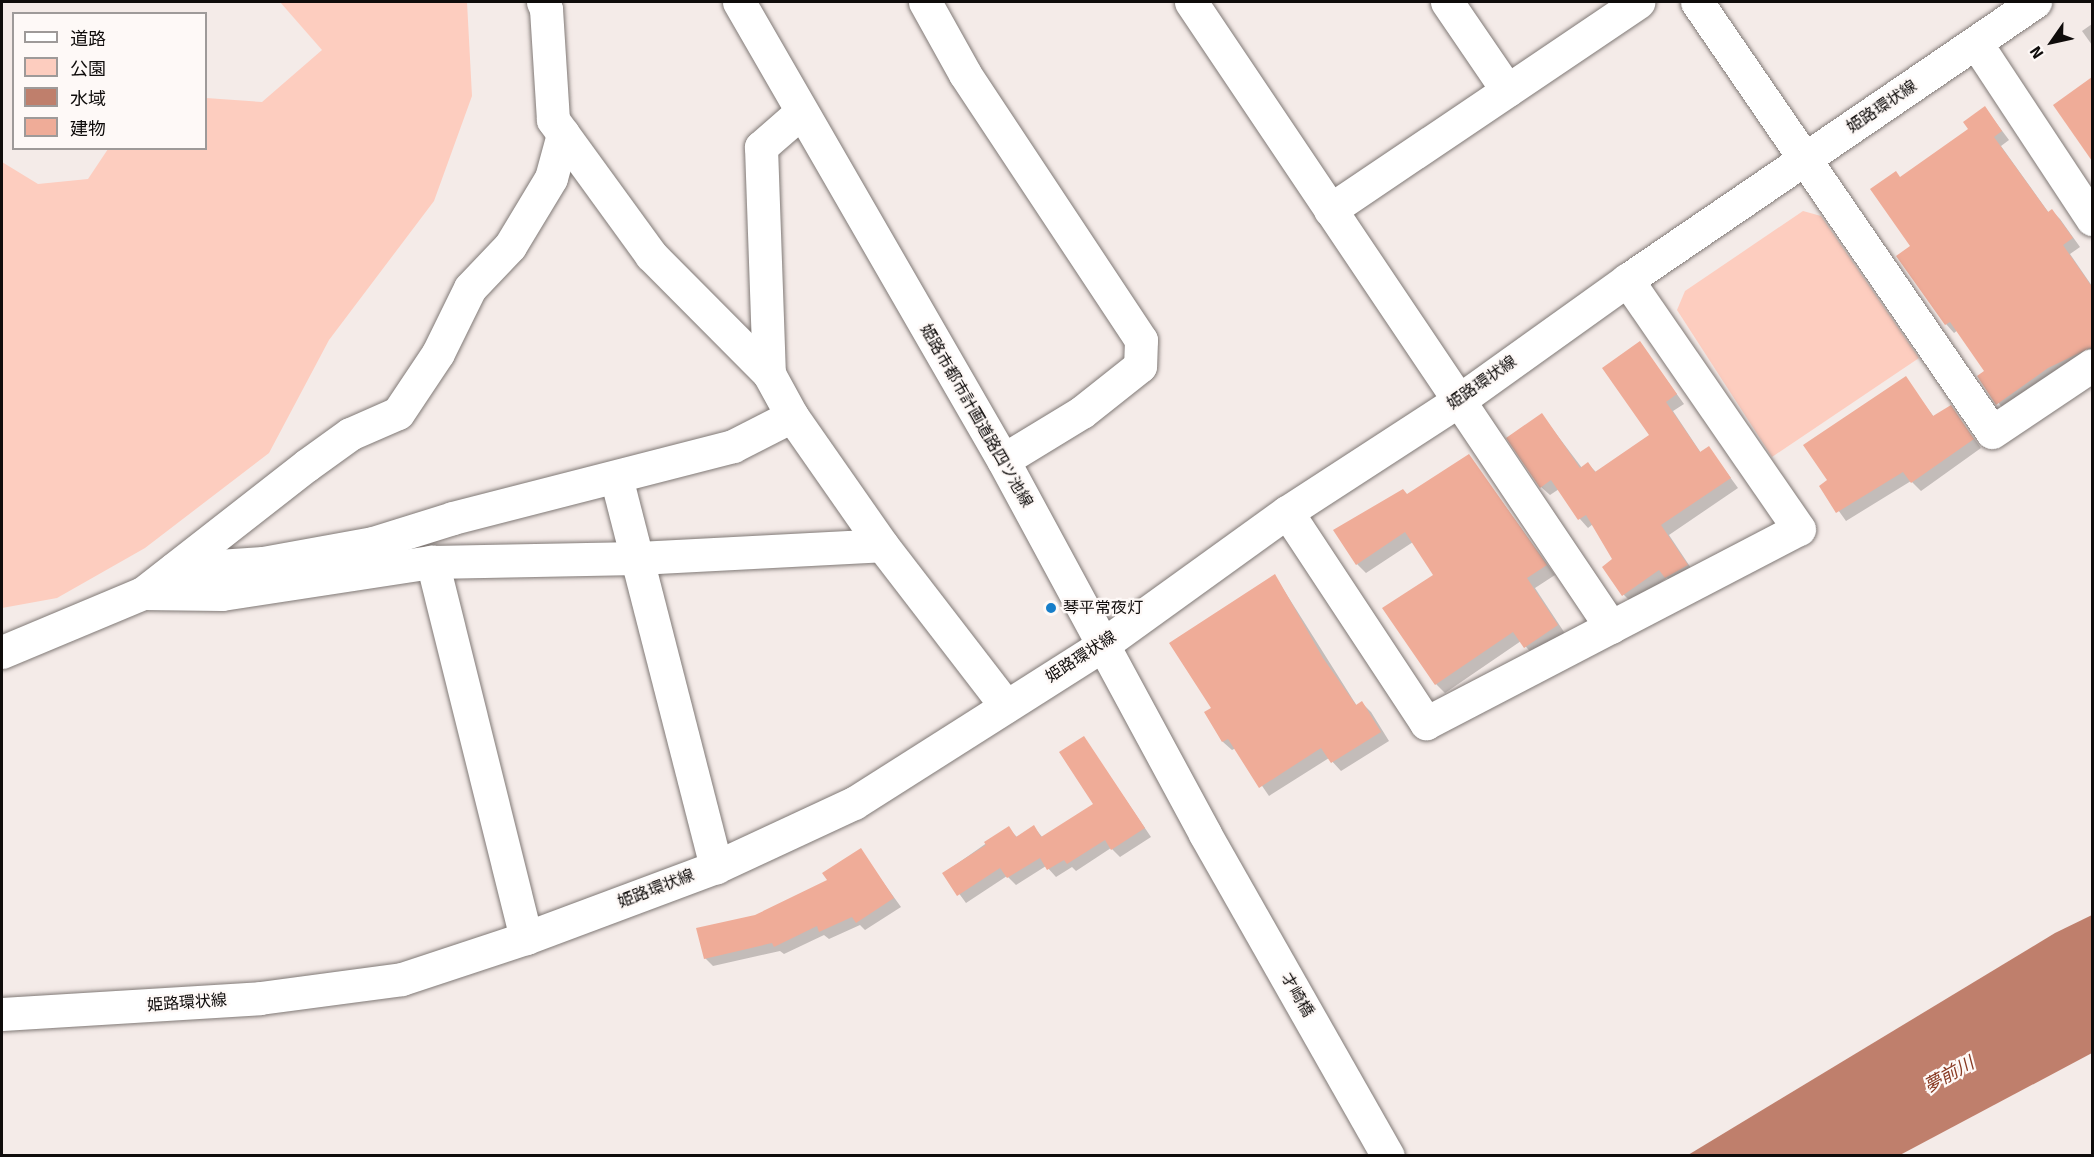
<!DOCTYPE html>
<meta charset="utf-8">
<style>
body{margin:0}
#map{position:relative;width:2094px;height:1157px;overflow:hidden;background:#f4ebe8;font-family:Signika,"Noto Sans JP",sans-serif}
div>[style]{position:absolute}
.green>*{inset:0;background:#fdcdbf}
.water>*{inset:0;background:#bf7f6c}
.shadow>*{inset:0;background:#0003}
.building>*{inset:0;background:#efac98}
.roads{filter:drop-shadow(0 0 2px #807976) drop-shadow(0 0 2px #807976)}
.minor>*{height:33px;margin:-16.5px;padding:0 16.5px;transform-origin:16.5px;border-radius:16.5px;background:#fff}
.major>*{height:33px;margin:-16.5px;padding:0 16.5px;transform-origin:16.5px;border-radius:16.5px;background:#fff}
.dots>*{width:16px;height:16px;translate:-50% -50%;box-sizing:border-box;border:3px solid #fef9f7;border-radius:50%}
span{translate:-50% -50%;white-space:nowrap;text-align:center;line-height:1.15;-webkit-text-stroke:4.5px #fef9f7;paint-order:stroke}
.street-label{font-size:16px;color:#0f0c0b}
.poi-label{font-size:16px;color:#0f0c0b}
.left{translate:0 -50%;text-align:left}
.water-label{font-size:18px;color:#893a23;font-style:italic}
.frame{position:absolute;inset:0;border:3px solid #0f0c0b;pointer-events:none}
.legend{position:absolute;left:12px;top:12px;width:195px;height:138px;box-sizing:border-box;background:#fef9f7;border:2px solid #9e9a99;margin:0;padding:8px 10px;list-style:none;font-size:18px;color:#0f0c0b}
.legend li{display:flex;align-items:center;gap:12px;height:30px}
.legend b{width:30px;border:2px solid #9e9a99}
.north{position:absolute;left:2022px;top:12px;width:60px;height:60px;-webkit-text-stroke:4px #fef9f7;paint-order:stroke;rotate:236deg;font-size:16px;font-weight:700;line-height:24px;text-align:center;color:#0f0c0b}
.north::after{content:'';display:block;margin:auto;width:21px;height:27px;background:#0f0c0b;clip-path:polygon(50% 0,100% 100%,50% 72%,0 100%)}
</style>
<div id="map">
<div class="green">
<div style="clip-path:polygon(280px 2px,467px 2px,472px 96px,434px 201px,329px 340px,269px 453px,145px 548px,57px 598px,2px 608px,2px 162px,38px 184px,88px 179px,108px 149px,206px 148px,206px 98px,262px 102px,322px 50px)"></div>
<div style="clip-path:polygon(1803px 211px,1821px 216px,1919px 358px,1772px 457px,1677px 310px,1685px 291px)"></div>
</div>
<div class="water">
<div style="clip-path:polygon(2092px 915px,2092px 1053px,1900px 1155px,1688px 1155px,2055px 933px)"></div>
</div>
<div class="shadow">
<div style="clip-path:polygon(2092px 24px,2092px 45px,2082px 31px)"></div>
<div style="clip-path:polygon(2092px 79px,2092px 158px,2055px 105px)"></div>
<div style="clip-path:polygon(1985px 108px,2009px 140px,2001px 146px,2049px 213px,2052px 211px,2060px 219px,2080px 247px,2070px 254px,2092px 286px,2092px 357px,2006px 413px,1979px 376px,1986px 371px,1958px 330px,1954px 333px,1946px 324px,1912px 246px,1901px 178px,1970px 129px)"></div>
<div style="clip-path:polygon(1640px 343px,1684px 404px,1673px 411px,1701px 453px,1709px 448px,1738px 488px,1669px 535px,1695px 574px,1674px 586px,1667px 578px,1632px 603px,1624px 595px,1614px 559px,1593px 524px,1588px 528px,1580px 519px,1559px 489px,1550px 495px,1541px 487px,1542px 415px,1582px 468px,1588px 464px,1597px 473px,1651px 436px)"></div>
<div style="clip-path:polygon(1905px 378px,1934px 417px,1951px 407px,1981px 448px,1921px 491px,1911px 481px,1846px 521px,1821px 486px,1829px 481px)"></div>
<div style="clip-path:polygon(1469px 456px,1555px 575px,1535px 588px,1566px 635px,1534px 656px,1521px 641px,1445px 693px,1436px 684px,1436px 575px,1413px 542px,1366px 573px,1357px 564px,1408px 495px)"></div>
<div style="clip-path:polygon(1275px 576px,1357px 706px,1362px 703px,1371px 712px,1389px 741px,1341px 771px,1329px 758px,1269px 796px,1236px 748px,1232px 750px,1223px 742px,1213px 708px)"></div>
<div style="clip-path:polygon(1084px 738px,1151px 837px,1120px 857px,1111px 848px,1076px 871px,1072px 867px,1056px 877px,1046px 866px,1016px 885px,1007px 876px,966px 903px,944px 873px,1008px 828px,1017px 837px,1034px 827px,1043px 838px,1095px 804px)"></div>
<div style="clip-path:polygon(860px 850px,901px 907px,865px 930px,860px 925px,829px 939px,824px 935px,784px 954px,780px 951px,713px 966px,705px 958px,830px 881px)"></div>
</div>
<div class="building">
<div style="clip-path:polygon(2092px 77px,2092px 161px,2053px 105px)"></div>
<div style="clip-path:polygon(1985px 106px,2002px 131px,1994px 137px,2048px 212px,2052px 209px,2073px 238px,2063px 245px,2092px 287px,2092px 347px,2048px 368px,1996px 405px,1977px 376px,1984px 371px,1950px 322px,1945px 325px,1896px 256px,1910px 246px,1870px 189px,1896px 171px,1900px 177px,1968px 129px,1963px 122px)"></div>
<div style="clip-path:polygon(1640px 341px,1677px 394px,1666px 402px,1700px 452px,1709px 446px,1731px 478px,1661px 525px,1688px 565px,1665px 578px,1659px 570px,1622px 596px,1602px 567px,1612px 559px,1586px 515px,1578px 520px,1551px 480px,1540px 488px,1506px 438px,1542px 413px,1580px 468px,1588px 462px,1595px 472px,1649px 435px,1602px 368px)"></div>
<div style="clip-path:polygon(1906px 376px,1933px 416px,1951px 405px,1974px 439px,1911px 483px,1903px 472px,1836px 513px,1819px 486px,1827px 480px,1803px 445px)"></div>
<div style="clip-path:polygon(1469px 454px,1547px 565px,1527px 578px,1558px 625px,1524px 648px,1513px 632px,1435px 685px,1382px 608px,1433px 575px,1405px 532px,1356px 565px,1333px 530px,1403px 489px,1407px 494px)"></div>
<div style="clip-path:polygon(1275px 574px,1323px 658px,1356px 705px,1362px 701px,1381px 732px,1331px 763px,1321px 748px,1259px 788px,1228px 739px,1222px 742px,1204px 712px,1211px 708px,1169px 643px)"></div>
<div style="clip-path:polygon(1084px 736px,1145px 828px,1111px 850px,1105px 840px,1067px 864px,1064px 860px,1047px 870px,1040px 858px,1007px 878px,1000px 868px,957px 896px,942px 873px,986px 845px,984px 842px,1009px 826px,1016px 837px,1034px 825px,1041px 837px,1093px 804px,1059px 752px)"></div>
<div style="clip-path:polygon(861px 848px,894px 898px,856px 923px,852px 917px,819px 932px,817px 926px,774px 947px,772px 943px,704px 959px,696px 928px,755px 915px,827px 880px,822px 873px)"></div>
</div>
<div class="roads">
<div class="minor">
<div style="left:543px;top:2px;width:8px;rotate:67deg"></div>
<div style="left:546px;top:9px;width:111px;rotate:86.4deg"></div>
<div style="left:553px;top:120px;width:167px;rotate:54deg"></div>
<div style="left:651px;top:255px;width:168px;rotate:45.2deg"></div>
<div style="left:739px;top:2px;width:529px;rotate:60.04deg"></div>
<div style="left:1003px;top:460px;width:425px;rotate:61.6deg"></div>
<div style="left:1205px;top:834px;width:370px;rotate:60.4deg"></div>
<div style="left:925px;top:2px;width:82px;rotate:60.9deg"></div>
<div style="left:965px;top:74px;width:319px;rotate:56.5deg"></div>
<div style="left:1141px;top:340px;width:26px;rotate:92deg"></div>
<div style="left:1140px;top:366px;width:74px;rotate:141.6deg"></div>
<div style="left:1082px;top:412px;width:92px;rotate:148.7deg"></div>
<div style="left:1191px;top:2px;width:753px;rotate:56.1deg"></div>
<div style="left:1447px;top:2px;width:107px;rotate:55.7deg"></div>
<div style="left:1697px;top:2px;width:521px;rotate:55.55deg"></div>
<div style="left:1992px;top:432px;width:120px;rotate:-33.8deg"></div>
<div style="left:1976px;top:43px;width:211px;rotate:56.6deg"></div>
<div style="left:800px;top:113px;width:52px;rotate:138.9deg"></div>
<div style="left:761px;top:147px;width:227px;rotate:88deg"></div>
<div style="left:769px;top:374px;width:48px;rotate:61.3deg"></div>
<div style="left:792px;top:416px;width:157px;rotate:55.1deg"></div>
<div style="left:882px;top:545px;width:203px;rotate:52.4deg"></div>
<div style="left:1330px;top:210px;width:372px;rotate:-34deg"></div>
<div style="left:616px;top:477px;width:403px;rotate:75.6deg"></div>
<div style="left:1287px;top:512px;width:253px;rotate:56.6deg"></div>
<div style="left:1426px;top:723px;width:420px;rotate:-27.5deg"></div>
<div style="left:1799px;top:529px;width:303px;rotate:-124.6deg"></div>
<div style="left:174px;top:569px;width:89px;rotate:-3.9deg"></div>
<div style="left:263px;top:563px;width:112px;rotate:-10.3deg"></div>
<div style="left:373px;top:543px;width:84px;rotate:-17.4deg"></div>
<div style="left:453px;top:518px;width:289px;rotate:-14.4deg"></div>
<div style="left:733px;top:446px;width:66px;rotate:-27deg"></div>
<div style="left:143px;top:593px;width:79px;rotate:0.7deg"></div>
<div style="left:222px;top:594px;width:212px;rotate:-8.7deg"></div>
<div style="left:2px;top:652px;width:153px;rotate:-22.7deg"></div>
<div style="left:143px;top:593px;width:208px;rotate:-38deg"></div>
<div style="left:307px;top:465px;width:53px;rotate:-35.8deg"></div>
<div style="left:350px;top:434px;width:52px;rotate:-23.6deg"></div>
<div style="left:398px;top:413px;width:72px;rotate:-56.3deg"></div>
<div style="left:438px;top:353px;width:72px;rotate:-63.8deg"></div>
<div style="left:470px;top:288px;width:58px;rotate:-46.4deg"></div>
<div style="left:510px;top:246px;width:79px;rotate:-58.9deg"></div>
<div style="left:551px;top:178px;width:46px;rotate:-74.7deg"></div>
<div style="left:526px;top:938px;width:388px;rotate:-104deg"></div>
<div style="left:432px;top:562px;width:206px;rotate:-1.1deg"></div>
<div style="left:638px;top:558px;width:244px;rotate:-3deg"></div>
</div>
<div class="major">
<div style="left:2px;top:1014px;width:258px;rotate:-3.5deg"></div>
<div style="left:260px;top:998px;width:143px;rotate:-7.6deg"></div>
<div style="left:402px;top:979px;width:131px;rotate:-18.3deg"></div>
<div style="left:526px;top:938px;width:203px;rotate:-20.5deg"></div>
<div style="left:716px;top:867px;width:152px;rotate:-24.9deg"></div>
<div style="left:854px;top:803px;width:293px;rotate:-32.4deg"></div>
<div style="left:1101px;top:646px;width:229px;rotate:-35.8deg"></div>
<div style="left:1287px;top:512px;width:204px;rotate:-33deg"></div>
<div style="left:1458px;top:401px;width:208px;rotate:-35.6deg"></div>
<div style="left:1627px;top:280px;width:494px;rotate:-34.3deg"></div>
</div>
</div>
<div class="dots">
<div style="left:1051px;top:608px;background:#177ec9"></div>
</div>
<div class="street-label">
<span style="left:1882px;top:107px;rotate:-34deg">姫路環状線</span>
<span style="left:1482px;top:383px;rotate:-35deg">姫路環状線</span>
<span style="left:976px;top:416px;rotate:60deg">姫路市都市計画道路四ツ池線</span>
<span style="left:1081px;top:657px;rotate:-33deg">姫路環状線</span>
<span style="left:656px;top:889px;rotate:-21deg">姫路環状線</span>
<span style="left:1297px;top:995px;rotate:60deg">才崎橋</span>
<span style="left:187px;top:1003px;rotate:-4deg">姫路環状線</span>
</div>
<div class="poi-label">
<span class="left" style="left:1063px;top:608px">琴平常夜灯</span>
</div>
<div class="water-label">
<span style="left:1949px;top:1075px;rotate:-29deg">夢前川</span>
</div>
<div class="frame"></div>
<ul class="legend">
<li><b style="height:8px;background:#fff"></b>道路</li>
<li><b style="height:16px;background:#fdcdbf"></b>公園</li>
<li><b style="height:16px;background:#bf7f6c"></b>水域</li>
<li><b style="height:16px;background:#efac98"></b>建物</li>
</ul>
<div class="north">N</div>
</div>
